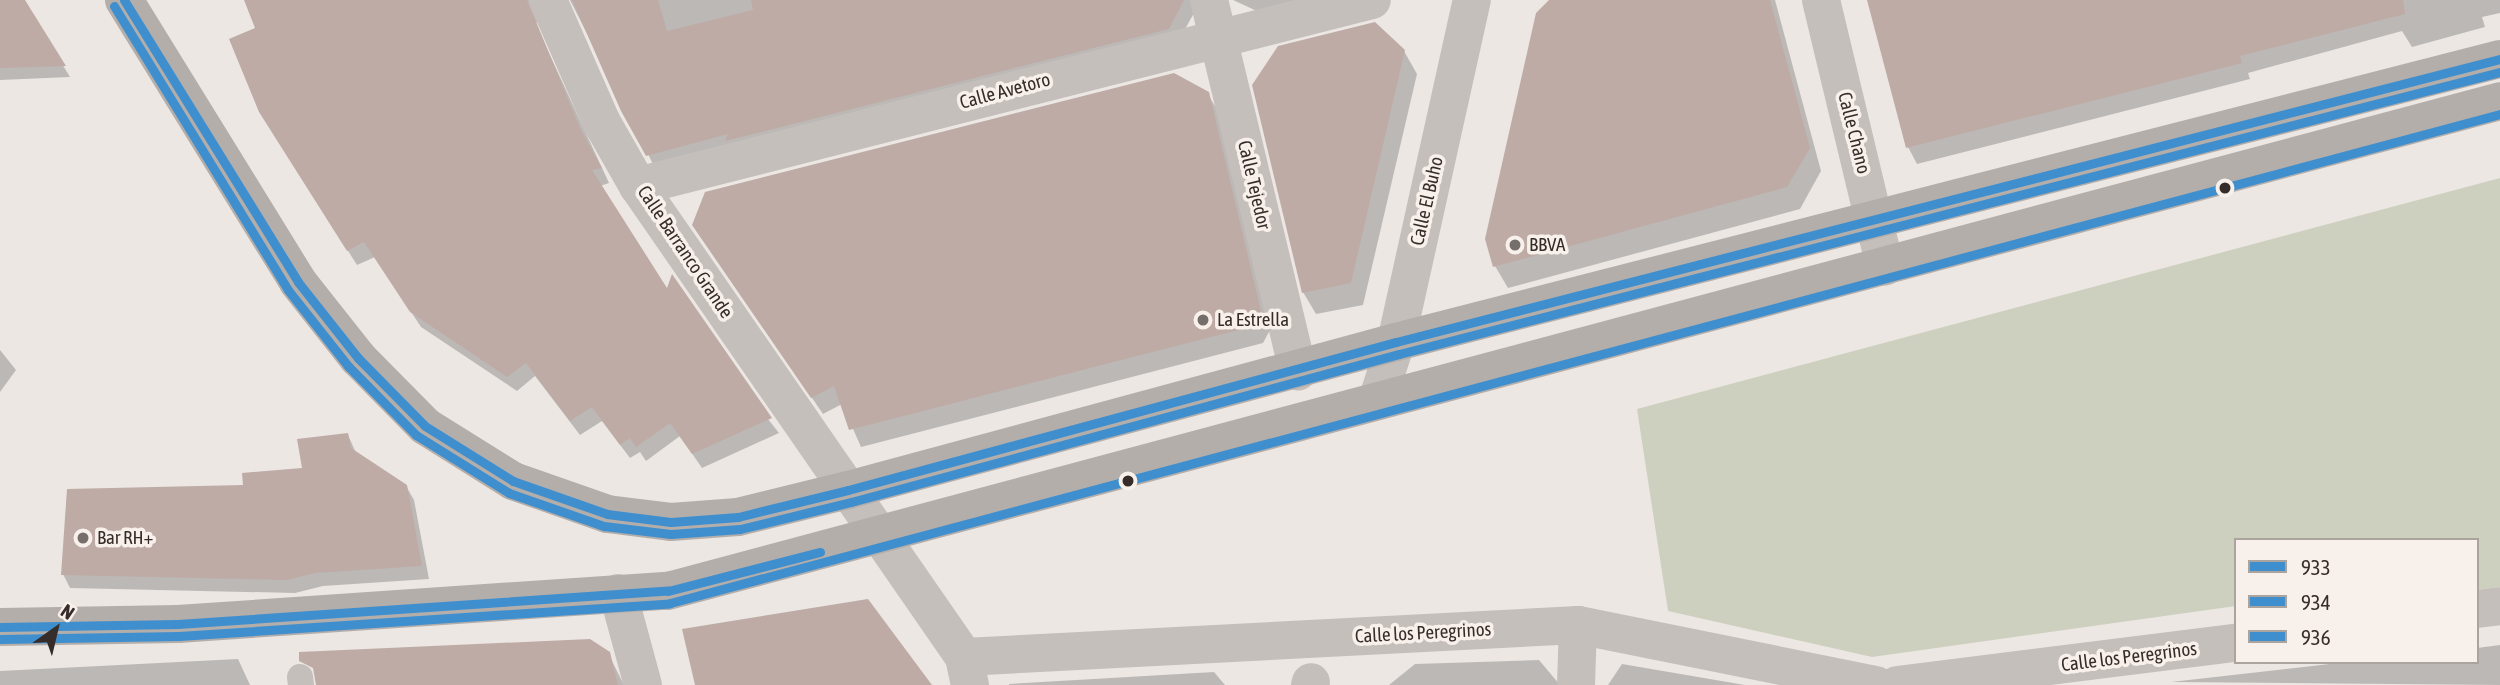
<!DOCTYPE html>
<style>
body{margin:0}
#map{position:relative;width:2500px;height:685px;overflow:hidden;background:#ece7e3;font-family:"Asap Condensed",sans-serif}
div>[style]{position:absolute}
.green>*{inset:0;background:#ced0bf}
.shadow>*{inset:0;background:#0003}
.building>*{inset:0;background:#beaba6}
.service>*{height:26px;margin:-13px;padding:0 13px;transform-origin:13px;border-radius:13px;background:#c5bfbc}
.minor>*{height:38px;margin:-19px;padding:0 19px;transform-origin:19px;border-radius:19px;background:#c5bfbc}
.primary>*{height:38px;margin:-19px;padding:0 19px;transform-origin:19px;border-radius:19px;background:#b4aeab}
.bus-1>*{height:9px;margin:-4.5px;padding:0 4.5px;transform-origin:4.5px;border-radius:4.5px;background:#3f8fcf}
.bus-2>*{height:9px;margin:-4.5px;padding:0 4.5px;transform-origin:4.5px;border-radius:4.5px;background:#3f8fcf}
.bus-3>*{height:9px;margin:-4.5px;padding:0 4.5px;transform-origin:4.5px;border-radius:4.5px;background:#3f8fcf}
.dots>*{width:19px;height:19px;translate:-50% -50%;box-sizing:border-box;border:4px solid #f8f1eb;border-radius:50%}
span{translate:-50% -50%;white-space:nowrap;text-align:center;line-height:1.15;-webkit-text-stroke:7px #f8f1eb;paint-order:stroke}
.street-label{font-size:19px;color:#362d2a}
.poi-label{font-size:19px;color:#362d2a}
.left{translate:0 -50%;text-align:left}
.legend{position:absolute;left:2234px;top:538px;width:245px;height:126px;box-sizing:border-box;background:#f8f1eb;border:2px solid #aaa39e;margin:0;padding:9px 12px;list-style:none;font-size:21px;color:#362d2a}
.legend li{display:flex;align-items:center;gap:14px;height:35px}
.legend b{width:35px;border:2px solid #aaa39e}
.north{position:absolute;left:21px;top:594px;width:70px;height:70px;-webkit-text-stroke:5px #f8f1eb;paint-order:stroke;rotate:34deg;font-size:19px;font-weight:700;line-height:28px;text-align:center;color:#362d2a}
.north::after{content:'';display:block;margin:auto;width:24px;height:32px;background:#362d2a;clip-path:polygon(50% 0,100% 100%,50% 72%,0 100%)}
</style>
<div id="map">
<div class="green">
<div style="clip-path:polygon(2500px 178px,2500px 587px,2477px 590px,2477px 540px,2236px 540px,2236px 606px,1872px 657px,1668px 611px,1637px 409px)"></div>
</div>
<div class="shadow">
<div style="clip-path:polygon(0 0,23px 0,70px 77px,0 80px)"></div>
<div style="clip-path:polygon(246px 0,543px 0,536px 25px,609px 183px,600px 186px,667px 292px,779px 433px,702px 468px,680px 436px,646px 461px,640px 452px,630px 458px,602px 421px,580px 435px,535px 376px,517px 391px,421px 327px,375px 257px,357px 265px,270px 128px,257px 29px)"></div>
<div style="clip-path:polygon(570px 0,1201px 0,1177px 44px,656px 170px)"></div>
<div style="clip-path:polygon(1233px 0,1343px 0,1274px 19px)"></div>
<div style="clip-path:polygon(1552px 0,1775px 0,1821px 171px,1800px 209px,1508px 288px,1495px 266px)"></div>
<div style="clip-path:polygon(1868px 0,2500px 0,2500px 13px,2482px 17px,2485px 27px,2412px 47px,2402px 31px,2248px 73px,2250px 79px,1917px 164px,1908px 147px)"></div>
<div style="clip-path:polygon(1404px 51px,1417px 74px,1363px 305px,1316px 314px,1303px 292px)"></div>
<div style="clip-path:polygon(1207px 93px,1218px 111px,1270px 330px,1263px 343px,861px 447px,842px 404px,823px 414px,694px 225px)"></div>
<div style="clip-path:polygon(0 350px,16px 370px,0 392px)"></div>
<div style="clip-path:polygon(348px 435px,356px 453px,406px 486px,414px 500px,429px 579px,323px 586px,295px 593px,70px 588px,63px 574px,245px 487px,304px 470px)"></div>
<div style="clip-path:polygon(2500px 645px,2500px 685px,2171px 682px,2347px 662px,2477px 662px,2477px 648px)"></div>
<div style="clip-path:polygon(608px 653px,624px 685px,365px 685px)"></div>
<div style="clip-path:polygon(238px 659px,250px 685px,0 685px,0 671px)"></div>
<div style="clip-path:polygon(1539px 660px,1560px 685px,1389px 685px,1415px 664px)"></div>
<div style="clip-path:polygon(1622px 664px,1745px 685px,1608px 685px)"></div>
<div style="clip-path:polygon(1214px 672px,1225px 685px,1009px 685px,1009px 684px)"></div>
</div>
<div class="building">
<div style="clip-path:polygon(0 0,25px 0,66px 66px,0 68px)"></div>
<div style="clip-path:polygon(244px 0,527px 0,581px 130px,602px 168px,592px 170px,667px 288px,672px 274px,772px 418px,692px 454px,670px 423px,636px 447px,630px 438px,620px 445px,592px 407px,570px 421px,526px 363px,507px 377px,410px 312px,364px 242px,347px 251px,259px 112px,229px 39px,255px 28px)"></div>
<div style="clip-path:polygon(572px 0,658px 0,667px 31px,753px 10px,751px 0,1184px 0,1169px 29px,725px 141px,728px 134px,646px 156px,621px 111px)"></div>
<div style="clip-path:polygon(1549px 0,1770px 0,1810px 148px,1787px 187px,1493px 267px,1485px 239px,1536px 13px)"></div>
<div style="clip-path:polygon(1867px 0,2403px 0,2405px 14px,2240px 56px,2242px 63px,1906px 148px)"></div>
<div style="clip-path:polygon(1375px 22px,1405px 50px,1351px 283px,1302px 293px,1252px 85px,1278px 46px)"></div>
<div style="clip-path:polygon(1174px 73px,1209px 92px,1261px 311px,1254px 326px,849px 430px,834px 386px,811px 398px,692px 225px,705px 192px)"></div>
<div style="clip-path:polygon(348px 433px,351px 448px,407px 485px,422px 566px,315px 573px,287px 580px,61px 575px,67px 489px,243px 485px,242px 473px,302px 468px,297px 439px)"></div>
<div style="clip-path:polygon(868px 599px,932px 685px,695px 685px,682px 629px)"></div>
<div style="clip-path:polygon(590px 639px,610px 652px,618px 685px,316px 685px,313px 668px,299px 661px,299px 652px)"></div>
</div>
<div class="service">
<div style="left:300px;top:677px;width:8px;rotate:83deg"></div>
</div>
<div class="minor">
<div style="left:548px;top:0;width:132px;rotate:66.3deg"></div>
<div style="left:601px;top:121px;width:75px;rotate:60.4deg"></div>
<div style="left:638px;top:186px;width:573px;rotate:55.31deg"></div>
<div style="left:964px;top:657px;width:29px;rotate:78deg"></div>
<div style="left:1209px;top:0;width:382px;rotate:76.5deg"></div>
<div style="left:1821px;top:0;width:274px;rotate:76.5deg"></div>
<div style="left:638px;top:186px;width:757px;rotate:-14.22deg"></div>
<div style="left:1377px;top:401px;width:62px;rotate:-72.1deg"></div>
<div style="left:1396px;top:342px;width:350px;rotate:-77.5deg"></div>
<div style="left:618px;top:593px;width:95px;rotate:74.8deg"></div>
<div style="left:2477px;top:609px;width:23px;rotate:-7deg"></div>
<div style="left:964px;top:657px;width:615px;rotate:-2.98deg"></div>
<div style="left:1578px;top:625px;width:304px;rotate:11.4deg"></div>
<div style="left:1310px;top:685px;width:3px;rotate:-72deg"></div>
<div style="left:1576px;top:685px;width:60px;rotate:-88.1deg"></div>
<div style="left:1897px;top:685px;width:342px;rotate:-7.1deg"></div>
</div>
<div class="primary">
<div style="left:124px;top:0;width:331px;rotate:58.3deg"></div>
<div style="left:298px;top:282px;width:97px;rotate:51.7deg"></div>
<div style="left:358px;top:358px;width:95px;rotate:45.4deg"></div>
<div style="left:425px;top:426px;width:104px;rotate:32deg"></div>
<div style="left:513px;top:481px;width:100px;rotate:19.3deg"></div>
<div style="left:607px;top:514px;width:64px;rotate:7.1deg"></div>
<div style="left:671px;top:522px;width:67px;rotate:-4.3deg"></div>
<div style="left:738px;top:517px;width:113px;rotate:-13.8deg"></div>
<div style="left:848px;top:490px;width:568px;rotate:-15.11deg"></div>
<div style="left:1396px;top:342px;width:1140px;rotate:-14.38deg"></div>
<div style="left:0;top:627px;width:178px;rotate:-1deg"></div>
<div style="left:178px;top:624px;width:491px;rotate:-3.9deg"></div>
<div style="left:668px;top:591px;width:1896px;rotate:-14.97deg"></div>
</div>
<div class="bus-1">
<div style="left:124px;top:0;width:331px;rotate:58.3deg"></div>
<div style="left:298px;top:282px;width:97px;rotate:51.7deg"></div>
<div style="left:358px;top:358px;width:95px;rotate:45.4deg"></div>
<div style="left:425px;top:426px;width:104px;rotate:32deg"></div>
<div style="left:513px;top:481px;width:100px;rotate:19.3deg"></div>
<div style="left:607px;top:514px;width:64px;rotate:7.1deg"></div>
<div style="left:671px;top:522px;width:67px;rotate:-4.3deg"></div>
<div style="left:738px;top:517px;width:113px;rotate:-13.8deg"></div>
<div style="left:848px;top:490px;width:568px;rotate:-15.11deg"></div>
<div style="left:1396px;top:342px;width:1140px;rotate:-14.38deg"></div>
<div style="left:0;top:627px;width:178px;rotate:-1deg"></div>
<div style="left:178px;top:624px;width:491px;rotate:-3.9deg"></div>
<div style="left:668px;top:591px;width:157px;rotate:-14.4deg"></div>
</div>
<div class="bus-2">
<div style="left:114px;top:6px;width:333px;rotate:58.5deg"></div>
<div style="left:288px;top:290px;width:97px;rotate:51.7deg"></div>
<div style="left:348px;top:366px;width:97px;rotate:45.4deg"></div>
<div style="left:416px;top:435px;width:110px;rotate:31.9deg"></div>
<div style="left:509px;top:493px;width:101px;rotate:19.2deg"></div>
<div style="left:604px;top:526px;width:67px;rotate:6.8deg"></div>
<div style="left:671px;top:534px;width:69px;rotate:-4.1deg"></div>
<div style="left:740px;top:529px;width:114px;rotate:-13.7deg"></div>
<div style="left:851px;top:502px;width:568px;rotate:-15.11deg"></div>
<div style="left:1399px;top:354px;width:1137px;rotate:-14.37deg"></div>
</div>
<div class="bus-3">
<div style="left:0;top:639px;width:179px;rotate:-1deg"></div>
<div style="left:179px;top:636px;width:492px;rotate:-3.8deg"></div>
<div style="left:670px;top:603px;width:1894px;rotate:-14.96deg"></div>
</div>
<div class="dots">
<div style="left:2225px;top:188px;background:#362d2a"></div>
<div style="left:1515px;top:245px;background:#766e6b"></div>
<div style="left:1203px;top:320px;background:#766e6b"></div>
<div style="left:1128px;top:481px;background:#362d2a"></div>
<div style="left:83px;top:538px;background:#766e6b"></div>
</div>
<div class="street-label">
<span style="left:1005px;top:91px;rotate:-15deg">Calle Avetoro</span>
<span style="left:1854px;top:133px;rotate:76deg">Calle Chano</span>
<span style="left:1254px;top:185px;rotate:77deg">Calle Tejedor</span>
<span style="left:1427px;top:201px;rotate:-77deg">Calle El Buho</span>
<span style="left:685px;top:252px;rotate:56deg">Calle Barranco Grande</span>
<span style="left:1423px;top:633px;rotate:-3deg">Calle los Peregrinos</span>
<span style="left:2129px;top:657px;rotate:-7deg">Calle los Peregrinos</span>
</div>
<div class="poi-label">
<span class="left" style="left:1529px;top:245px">BBVA</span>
<span class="left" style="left:1217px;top:320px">La Estrella</span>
<span class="left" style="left:97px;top:538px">Bar RH+</span>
</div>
<ul class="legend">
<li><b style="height:9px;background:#3f8fcf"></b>933</li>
<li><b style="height:9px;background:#3f8fcf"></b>934</li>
<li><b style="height:9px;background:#3f8fcf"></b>936</li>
</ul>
<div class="north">N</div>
</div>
